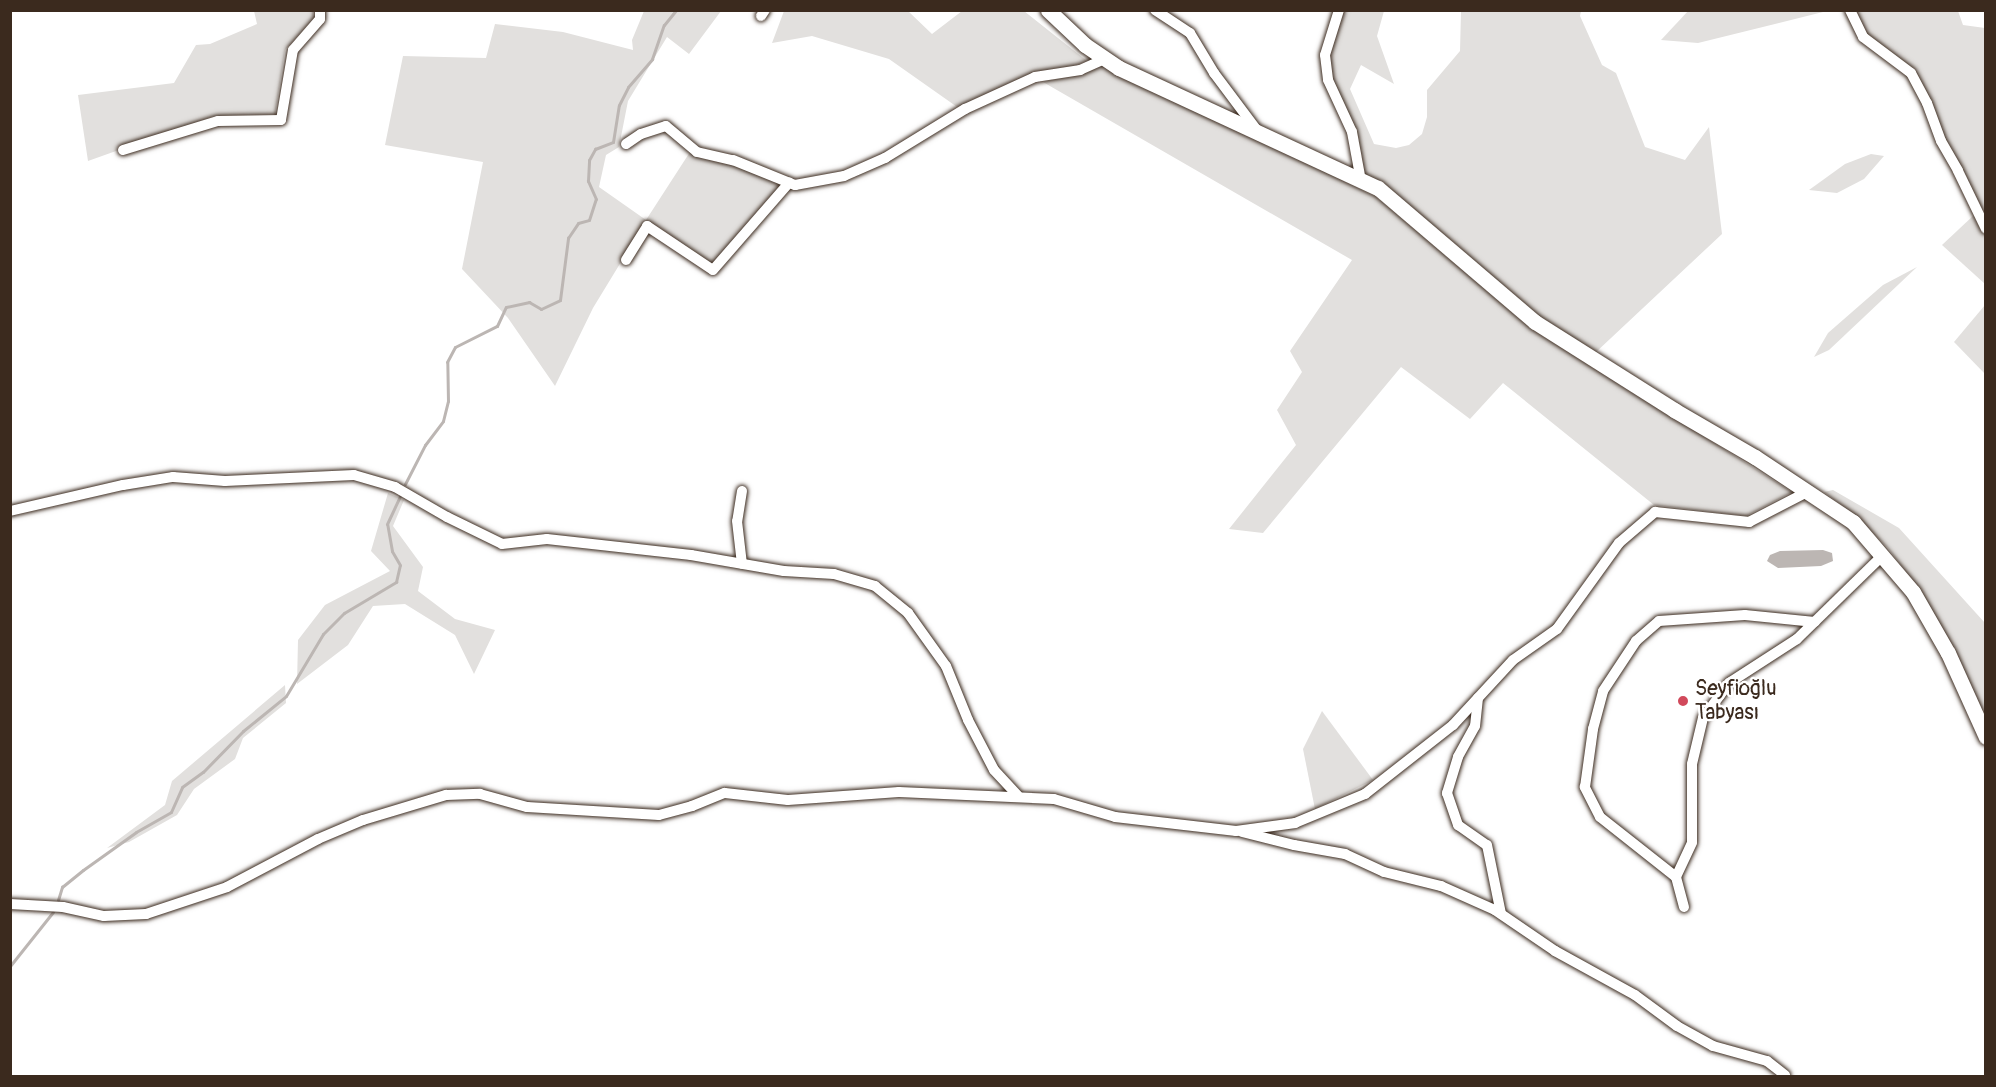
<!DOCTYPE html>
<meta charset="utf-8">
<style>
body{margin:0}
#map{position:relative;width:1996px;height:1087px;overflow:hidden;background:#fff;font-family:Pangolin,sans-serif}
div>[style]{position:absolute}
.green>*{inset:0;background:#e2e0de}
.water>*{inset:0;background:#bcb6b3}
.stream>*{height:3px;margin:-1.5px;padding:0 1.5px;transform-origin:1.5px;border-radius:1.5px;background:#bcb6b3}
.roads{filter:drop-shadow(0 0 2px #3b2a1e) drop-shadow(0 0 2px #3b2a1e)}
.street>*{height:10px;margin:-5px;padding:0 5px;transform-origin:5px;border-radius:5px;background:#fff}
.secondary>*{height:15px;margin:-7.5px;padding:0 7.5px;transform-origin:7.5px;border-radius:7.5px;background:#fff}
.dots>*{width:16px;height:16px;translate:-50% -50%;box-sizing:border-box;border:3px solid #fff;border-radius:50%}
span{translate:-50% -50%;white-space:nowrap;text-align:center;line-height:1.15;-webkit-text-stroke:4.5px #fff;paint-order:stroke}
.poi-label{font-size:21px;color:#3b2a1e}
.left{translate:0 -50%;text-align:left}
.frame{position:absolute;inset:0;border:12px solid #3b2a1e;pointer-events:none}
</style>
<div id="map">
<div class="green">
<div style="clip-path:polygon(1689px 10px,1826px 10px,1827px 11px,1698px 43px,1661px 40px)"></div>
<div style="clip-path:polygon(254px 11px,313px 11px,314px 18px,285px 50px,275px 114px,214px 116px,88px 161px,78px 95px,174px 83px,196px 45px,210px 44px,257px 24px)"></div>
<div style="clip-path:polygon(644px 11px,721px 11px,689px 54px,667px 37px,628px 101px,619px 147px,606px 155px,599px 187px,646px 220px,690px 152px,731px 162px,784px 184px,713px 265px,646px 221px,593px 308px,555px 386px,508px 318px,462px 269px,483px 162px,385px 145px,403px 56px,486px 58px,495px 24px,563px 32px,633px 50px,632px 40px)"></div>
<div style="clip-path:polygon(784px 11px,908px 11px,932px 34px,962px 11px,1024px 11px,1087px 61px,960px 109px,889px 59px,812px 36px,772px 43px)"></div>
<div style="clip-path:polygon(1342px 11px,1384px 11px,1377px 36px,1394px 84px,1361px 65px,1350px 89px,1374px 144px,1396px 148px,1409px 145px,1422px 134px,1427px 117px,1427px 90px,1460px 51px,1461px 11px,1581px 11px,1580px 16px,1602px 65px,1616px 73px,1645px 147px,1685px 160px,1709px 127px,1722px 234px,1595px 353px,1547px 322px,1362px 172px,1332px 80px,1329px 56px)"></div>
<div style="clip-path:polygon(1854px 11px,1958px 11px,1963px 25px,1985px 28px,1985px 220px,1944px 138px,1914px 70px,1868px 36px)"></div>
<div style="clip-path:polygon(1104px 64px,1376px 197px,1535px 330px,1792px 492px,1746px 516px,1654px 505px,1503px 383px,1470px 419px,1401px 367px,1263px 533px,1229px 529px,1296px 445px,1277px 410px,1302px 372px,1290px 351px,1352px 260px,1043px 82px,1081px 74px)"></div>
<div style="clip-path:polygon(1871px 154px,1884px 156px,1864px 179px,1837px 193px,1809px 190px,1845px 164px)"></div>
<div style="clip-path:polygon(1974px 215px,1985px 236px,1985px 284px,1942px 245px)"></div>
<div style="clip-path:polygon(1917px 267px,1829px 350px,1814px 357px,1828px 333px,1883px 285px)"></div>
<div style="clip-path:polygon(1985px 305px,1985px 374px,1954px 342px)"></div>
<div style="clip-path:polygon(1833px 490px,1899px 528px,1985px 623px,1985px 716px,1915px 584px,1888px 548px,1855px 515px,1824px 492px)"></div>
<div style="clip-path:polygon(388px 493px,404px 500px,393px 526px,423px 567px,418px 591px,455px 619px,495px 630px,474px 674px,455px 635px,405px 604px,373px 606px,348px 645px,297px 684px,298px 640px,325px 605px,390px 571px,371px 551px)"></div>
<div style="clip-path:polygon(285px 685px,286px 703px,243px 738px,235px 759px,194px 789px,177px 815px,129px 842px,107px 848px,165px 805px,172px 781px)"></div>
<div style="clip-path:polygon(1322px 711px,1373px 780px,1315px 809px,1303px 749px)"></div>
</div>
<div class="water">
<div style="clip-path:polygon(1823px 550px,1832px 553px,1833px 561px,1821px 566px,1778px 568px,1767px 561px,1770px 555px,1780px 551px)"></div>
</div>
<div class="stream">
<div style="left:405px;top:484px;width:44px;rotate:-62.9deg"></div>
<div style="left:425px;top:445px;width:30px;rotate:-53deg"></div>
<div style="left:443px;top:421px;width:21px;rotate:-76deg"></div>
<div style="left:448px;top:401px;width:39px;rotate:-91deg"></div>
<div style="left:447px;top:362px;width:17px;rotate:-62deg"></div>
<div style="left:455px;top:347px;width:47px;rotate:-26.6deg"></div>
<div style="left:497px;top:326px;width:21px;rotate:-65deg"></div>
<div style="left:506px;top:307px;width:24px;rotate:-12deg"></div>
<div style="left:529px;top:302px;width:14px;rotate:30deg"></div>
<div style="left:541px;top:309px;width:21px;rotate:-25deg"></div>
<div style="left:560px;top:300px;width:63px;rotate:-82.6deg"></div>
<div style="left:568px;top:238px;width:18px;rotate:-56deg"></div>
<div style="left:578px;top:223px;width:11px;rotate:-15deg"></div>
<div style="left:589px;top:220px;width:22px;rotate:-72deg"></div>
<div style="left:596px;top:199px;width:20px;rotate:-114deg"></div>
<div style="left:588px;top:181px;width:21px;rotate:-87deg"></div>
<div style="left:589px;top:160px;width:13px;rotate:-61deg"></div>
<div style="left:595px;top:149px;width:19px;rotate:-21deg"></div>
<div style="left:613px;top:142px;width:37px;rotate:-81deg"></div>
<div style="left:619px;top:105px;width:20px;rotate:-63deg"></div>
<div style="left:628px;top:87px;width:37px;rotate:-49deg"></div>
<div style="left:652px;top:59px;width:36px;rotate:-71deg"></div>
<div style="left:664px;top:25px;width:19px;rotate:-51deg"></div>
<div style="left:58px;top:900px;width:14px;rotate:-73deg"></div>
<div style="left:62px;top:887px;width:27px;rotate:-39deg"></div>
<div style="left:83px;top:870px;width:65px;rotate:-35.6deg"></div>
<div style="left:136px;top:832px;width:40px;rotate:-29.7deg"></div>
<div style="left:171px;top:812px;width:27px;rotate:-66deg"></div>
<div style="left:182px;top:787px;width:26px;rotate:-36deg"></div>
<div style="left:203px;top:772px;width:57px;rotate:-45.7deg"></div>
<div style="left:243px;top:731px;width:55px;rotate:-39.1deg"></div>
<div style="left:286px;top:696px;width:72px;rotate:-59.2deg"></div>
<div style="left:323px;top:634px;width:30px;rotate:-45deg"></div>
<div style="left:344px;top:613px;width:61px;rotate:-30.8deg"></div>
<div style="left:396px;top:582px;width:17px;rotate:-77deg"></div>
<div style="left:400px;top:565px;width:16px;rotate:-120deg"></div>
<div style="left:392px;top:551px;width:27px;rotate:-100deg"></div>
<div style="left:387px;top:524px;width:31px;rotate:-65deg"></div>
<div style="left:10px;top:966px;width:69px;rotate:-51.5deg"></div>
</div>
<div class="roads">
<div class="street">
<div style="left:1155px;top:10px;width:42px;rotate:33.3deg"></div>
<div style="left:1190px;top:33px;width:47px;rotate:59deg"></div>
<div style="left:1214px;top:73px;width:70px;rotate:53.1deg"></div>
<div style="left:1339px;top:10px;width:47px;rotate:107.3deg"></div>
<div style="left:1325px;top:55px;width:25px;rotate:83deg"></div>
<div style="left:1328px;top:80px;width:57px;rotate:65.2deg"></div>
<div style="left:1352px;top:132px;width:50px;rotate:79.6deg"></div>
<div style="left:1850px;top:10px;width:30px;rotate:64deg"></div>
<div style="left:1863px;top:37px;width:60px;rotate:36.9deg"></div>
<div style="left:1911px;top:73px;width:34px;rotate:62deg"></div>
<div style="left:1927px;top:103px;width:40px;rotate:69.8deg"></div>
<div style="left:1941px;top:141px;width:34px;rotate:60deg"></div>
<div style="left:1958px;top:171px;width:64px;rotate:64.2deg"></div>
<div style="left:761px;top:16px;width:7px;rotate:-56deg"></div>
<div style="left:626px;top:144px;width:18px;rotate:-34deg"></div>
<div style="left:641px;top:134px;width:26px;rotate:-18deg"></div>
<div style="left:666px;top:126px;width:40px;rotate:40deg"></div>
<div style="left:697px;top:152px;width:37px;rotate:13deg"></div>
<div style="left:733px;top:160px;width:67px;rotate:22deg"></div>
<div style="left:795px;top:185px;width:50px;rotate:-10.4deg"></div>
<div style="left:844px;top:176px;width:45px;rotate:-23.7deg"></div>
<div style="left:885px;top:158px;width:94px;rotate:-31.5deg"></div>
<div style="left:965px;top:109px;width:77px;rotate:-24.6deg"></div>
<div style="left:1035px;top:77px;width:46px;rotate:-8.8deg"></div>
<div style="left:1080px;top:70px;width:27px;rotate:-24deg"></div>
<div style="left:123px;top:150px;width:99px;rotate:-17deg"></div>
<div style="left:218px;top:121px;width:63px;rotate:-0.9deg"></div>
<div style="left:281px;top:120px;width:71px;rotate:-80.3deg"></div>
<div style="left:293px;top:50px;width:41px;rotate:-48.9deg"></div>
<div style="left:320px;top:19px;width:9px;rotate:-90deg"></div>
<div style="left:626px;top:260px;width:40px;rotate:-58deg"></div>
<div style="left:647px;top:226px;width:79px;rotate:33.7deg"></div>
<div style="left:713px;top:270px;width:116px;rotate:-48.9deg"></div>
<div style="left:742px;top:491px;width:30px;rotate:99deg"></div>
<div style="left:737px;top:521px;width:43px;rotate:83.4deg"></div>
<div style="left:10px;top:511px;width:116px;rotate:-13deg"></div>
<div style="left:123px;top:485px;width:51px;rotate:-9.1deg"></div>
<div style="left:173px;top:477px;width:52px;rotate:4.4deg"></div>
<div style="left:225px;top:481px;width:129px;rotate:-2.7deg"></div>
<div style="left:354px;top:475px;width:43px;rotate:16.3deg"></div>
<div style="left:395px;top:487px;width:60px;rotate:30deg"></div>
<div style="left:447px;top:517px;width:61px;rotate:26.1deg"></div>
<div style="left:502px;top:544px;width:45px;rotate:-6.3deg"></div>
<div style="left:547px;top:539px;width:145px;rotate:6.3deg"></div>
<div style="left:691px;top:555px;width:94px;rotate:9.8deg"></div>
<div style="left:784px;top:571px;width:50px;rotate:3.4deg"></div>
<div style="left:834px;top:574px;width:43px;rotate:16.3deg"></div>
<div style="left:875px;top:586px;width:43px;rotate:39.3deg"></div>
<div style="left:908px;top:613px;width:65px;rotate:54.4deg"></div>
<div style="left:946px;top:666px;width:58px;rotate:67.8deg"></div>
<div style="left:968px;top:720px;width:56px;rotate:62.5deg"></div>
<div style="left:994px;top:770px;width:35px;rotate:47deg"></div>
<div style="left:1478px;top:698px;width:28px;rotate:96deg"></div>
<div style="left:1475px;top:726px;width:35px;rotate:119deg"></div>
<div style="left:1458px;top:757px;width:38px;rotate:107deg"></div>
<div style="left:1447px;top:793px;width:34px;rotate:71deg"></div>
<div style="left:1458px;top:825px;width:35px;rotate:35deg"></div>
<div style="left:1487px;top:845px;width:70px;rotate:78.5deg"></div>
<div style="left:1242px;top:832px;width:54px;rotate:14deg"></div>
<div style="left:1294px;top:845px;width:52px;rotate:10deg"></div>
<div style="left:1345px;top:854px;width:43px;rotate:24.8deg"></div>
<div style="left:1384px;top:872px;width:59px;rotate:13.8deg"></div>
<div style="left:1441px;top:886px;width:59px;rotate:24deg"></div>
<div style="left:1495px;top:910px;width:73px;rotate:34.3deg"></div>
<div style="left:1555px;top:951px;width:91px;rotate:28.8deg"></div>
<div style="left:1635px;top:995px;width:52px;rotate:36.4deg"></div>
<div style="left:1677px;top:1026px;width:41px;rotate:29.1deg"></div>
<div style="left:1713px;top:1046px;width:56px;rotate:15.5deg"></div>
<div style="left:1767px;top:1061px;width:23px;rotate:38deg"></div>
<div style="left:1676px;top:877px;width:97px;rotate:-141.7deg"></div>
<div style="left:1600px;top:817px;width:34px;rotate:-117deg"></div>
<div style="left:1585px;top:787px;width:59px;rotate:-82.1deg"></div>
<div style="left:1593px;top:729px;width:39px;rotate:-75deg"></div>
<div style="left:1603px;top:691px;width:60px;rotate:-56.6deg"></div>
<div style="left:1636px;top:641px;width:30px;rotate:-41deg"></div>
<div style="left:1659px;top:621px;width:86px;rotate:-4deg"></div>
<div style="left:1745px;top:615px;width:70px;rotate:5.7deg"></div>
<div style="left:10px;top:904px;width:53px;rotate:3.2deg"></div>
<div style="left:63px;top:907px;width:42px;rotate:12.4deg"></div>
<div style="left:104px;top:916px;width:42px;rotate:-2.7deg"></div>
<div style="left:146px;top:914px;width:85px;rotate:-18.4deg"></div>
<div style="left:227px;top:887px;width:103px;rotate:-27.8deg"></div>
<div style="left:318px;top:839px;width:49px;rotate:-22.9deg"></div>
<div style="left:363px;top:820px;width:87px;rotate:-16.8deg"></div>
<div style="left:446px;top:795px;width:34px;rotate:-2deg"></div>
<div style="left:480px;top:794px;width:49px;rotate:15.5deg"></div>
<div style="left:527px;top:807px;width:132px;rotate:3.5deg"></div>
<div style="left:659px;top:815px;width:34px;rotate:-15deg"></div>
<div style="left:692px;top:806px;width:35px;rotate:-22deg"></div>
<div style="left:725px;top:793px;width:63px;rotate:6.3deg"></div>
<div style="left:788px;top:800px;width:111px;rotate:-4.1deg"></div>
<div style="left:899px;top:792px;width:155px;rotate:2.6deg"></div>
<div style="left:1054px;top:799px;width:64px;rotate:16.4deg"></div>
<div style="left:1115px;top:817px;width:122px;rotate:6.6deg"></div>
<div style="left:1236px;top:831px;width:60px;rotate:-7.7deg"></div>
<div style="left:1295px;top:823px;width:76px;rotate:-22.5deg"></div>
<div style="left:1365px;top:794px;width:112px;rotate:-38.1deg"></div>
<div style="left:1453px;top:725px;width:88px;rotate:-47.3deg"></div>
<div style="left:1513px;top:660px;width:54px;rotate:-35.2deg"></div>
<div style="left:1557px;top:629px;width:106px;rotate:-54.2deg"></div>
<div style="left:1619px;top:543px;width:48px;rotate:-40.7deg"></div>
<div style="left:1655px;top:512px;width:95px;rotate:6.1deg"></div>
<div style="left:1749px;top:522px;width:68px;rotate:-27.3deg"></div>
<div style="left:1684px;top:907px;width:31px;rotate:-105deg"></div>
<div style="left:1676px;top:877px;width:38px;rotate:-65deg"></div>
<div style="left:1692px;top:842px;width:78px;rotate:-90deg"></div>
<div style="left:1692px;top:764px;width:47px;rotate:-76.6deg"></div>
<div style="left:1703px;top:718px;width:44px;rotate:-53.4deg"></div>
<div style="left:1729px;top:683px;width:81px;rotate:-32.9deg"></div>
<div style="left:1797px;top:639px;width:119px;rotate:-44.3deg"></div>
</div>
<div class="secondary">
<div style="left:1048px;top:10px;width:51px;rotate:43.4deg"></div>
<div style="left:1085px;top:45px;width:41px;rotate:34.1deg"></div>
<div style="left:1119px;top:68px;width:285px;rotate:24.9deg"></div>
<div style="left:1378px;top:188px;width:206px;rotate:40.5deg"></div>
<div style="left:1535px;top:322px;width:165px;rotate:32.3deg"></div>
<div style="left:1674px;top:410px;width:94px;rotate:30.1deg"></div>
<div style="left:1755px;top:457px;width:118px;rotate:33.6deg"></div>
<div style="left:1853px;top:522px;width:92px;rotate:49.4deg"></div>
<div style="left:1913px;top:592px;width:70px;rotate:60.2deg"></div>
<div style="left:1948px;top:653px;width:92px;rotate:65.7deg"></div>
</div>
</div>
<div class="dots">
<div style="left:1683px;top:701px;background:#d1495b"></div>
</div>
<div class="poi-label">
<span class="left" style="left:1695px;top:701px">Seyfioğlu<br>Tabyası</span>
</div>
<div class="frame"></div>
</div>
